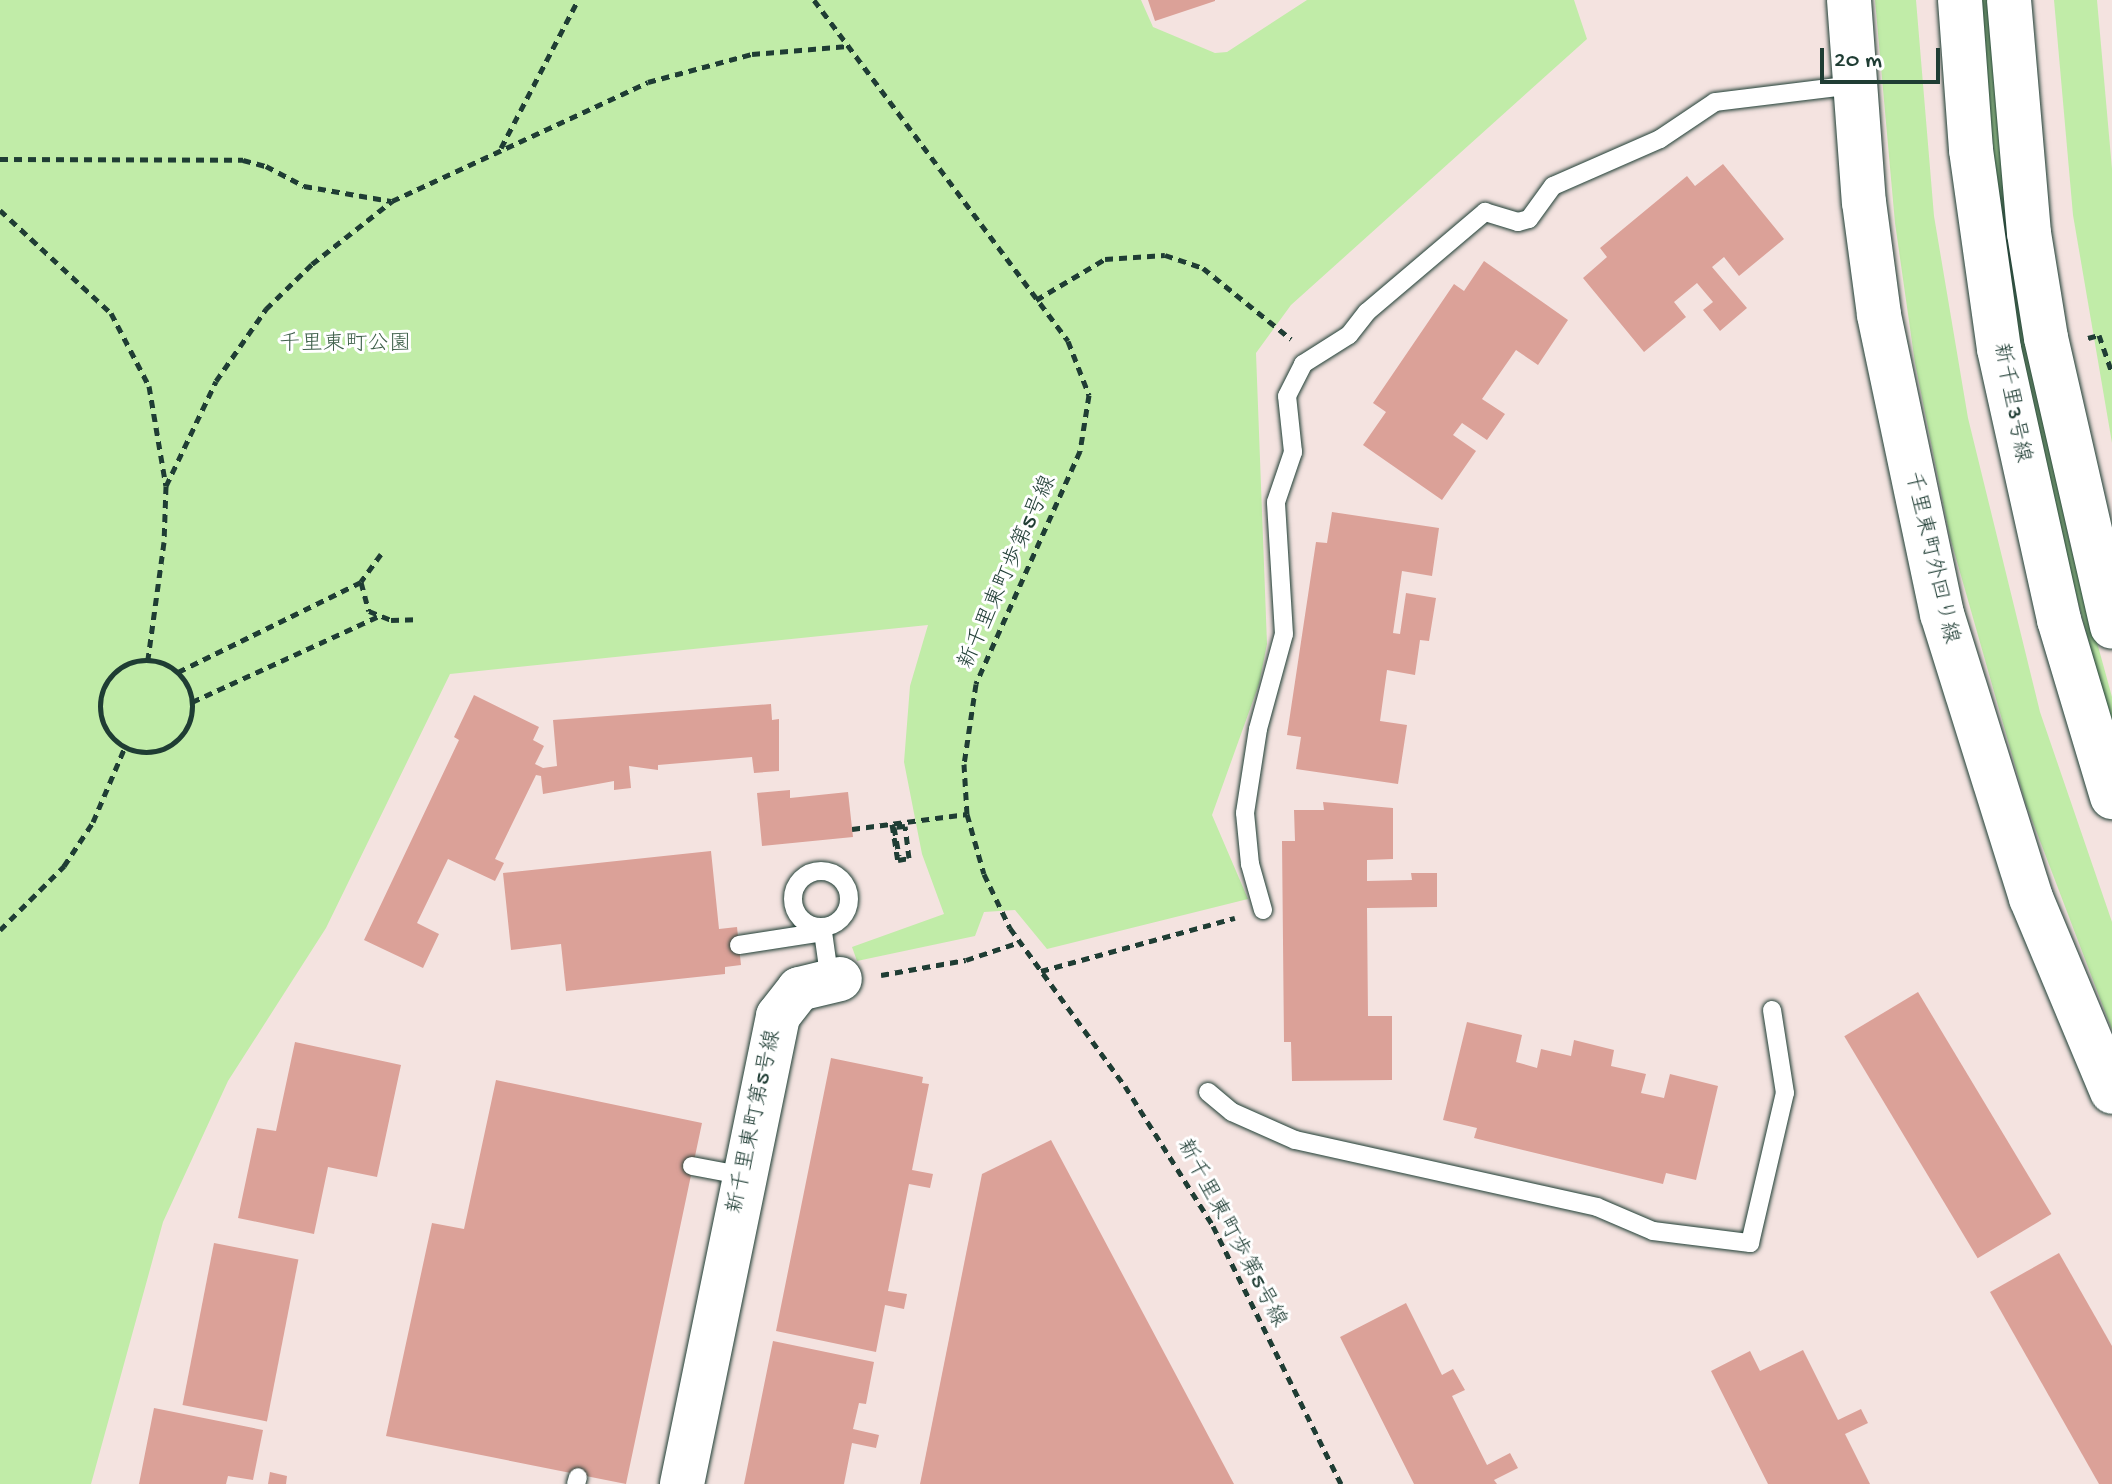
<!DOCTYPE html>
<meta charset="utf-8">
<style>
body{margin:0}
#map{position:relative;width:2112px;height:1484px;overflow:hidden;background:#f4e3e0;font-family:"Gochi Hand","Klee One",sans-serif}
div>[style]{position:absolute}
.green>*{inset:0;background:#c1eca8}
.building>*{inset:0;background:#dba198;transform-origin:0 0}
.path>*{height:5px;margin-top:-2.5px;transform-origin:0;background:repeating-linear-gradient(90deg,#1f3d34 0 8px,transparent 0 14px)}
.path>.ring{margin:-2.5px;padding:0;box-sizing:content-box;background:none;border:5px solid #1f3d34;border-radius:50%}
.roads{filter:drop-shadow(0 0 2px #1f3d34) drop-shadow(0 0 2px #1f3d34)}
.lane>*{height:18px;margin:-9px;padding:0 9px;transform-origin:9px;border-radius:9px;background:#fff}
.lane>.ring{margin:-9px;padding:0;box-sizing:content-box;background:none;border:18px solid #fff;border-radius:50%}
.secondary>*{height:44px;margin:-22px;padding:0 22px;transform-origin:22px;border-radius:22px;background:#fff}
span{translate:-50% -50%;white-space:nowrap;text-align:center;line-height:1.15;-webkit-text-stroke:6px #fff;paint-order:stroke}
.park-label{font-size:22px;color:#3f604b}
.street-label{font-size:22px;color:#1f3d34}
.scale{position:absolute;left:1820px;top:48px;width:120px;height:36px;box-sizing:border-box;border:4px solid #1f3d34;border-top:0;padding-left:10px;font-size:24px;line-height:28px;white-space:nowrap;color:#1f3d34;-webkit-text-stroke:6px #fff;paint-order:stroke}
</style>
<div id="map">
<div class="green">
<div style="clip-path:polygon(0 0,1141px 0,1153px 27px,1215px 53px,1227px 52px,1307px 0,1574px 0,1587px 39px,1291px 305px,1256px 353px,1267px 644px,1259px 684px,1212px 815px,1248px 899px,1047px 949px,1015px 910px,984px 912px,975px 936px,857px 961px,852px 947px,944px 914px,922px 854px,904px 762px,910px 686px,928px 625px,450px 674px,326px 928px,228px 1081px,163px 1222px,91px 1484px,0 1484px)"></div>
<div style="clip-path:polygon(1875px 0,1916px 0,1934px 216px,1968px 418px,2040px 712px,2112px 922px,2112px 1030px,2026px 804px,1950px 537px,1915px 363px,1895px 223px)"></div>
<div style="clip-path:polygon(1980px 0,1990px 0,2027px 339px,2070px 544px,2112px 697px,2112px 728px,2037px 448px,2001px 237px)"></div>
<div style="clip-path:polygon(2054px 0,2097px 0,2112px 169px,2112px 443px,2073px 215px)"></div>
</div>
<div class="building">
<div style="clip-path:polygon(1148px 0,1215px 0,1215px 1px,1155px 21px)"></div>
<div style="clip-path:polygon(1723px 164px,1784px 239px,1739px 276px,1724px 257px,1712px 267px,1747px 308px,1720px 331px,1703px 310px,1713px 302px,1697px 283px,1674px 302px,1686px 317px,1644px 352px,1583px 278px,1607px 257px,1600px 248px,1687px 176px,1695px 186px)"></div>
<div style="clip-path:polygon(1484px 261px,1568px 320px,1538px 365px,1516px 350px,1482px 399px,1505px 414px,1487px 440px,1462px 423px,1453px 435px,1476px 451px,1442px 500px,1363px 445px,1386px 412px,1373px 403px,1454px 284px,1464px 291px)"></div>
<div style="clip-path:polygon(1332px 512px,1439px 528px,1432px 576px,1402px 571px,1393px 633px,1400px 634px,1406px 593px,1436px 598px,1429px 641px,1420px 640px,1415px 675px,1387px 670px,1380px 721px,1407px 725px,1398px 784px,1296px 769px,1301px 737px,1287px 735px,1316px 542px,1327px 543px)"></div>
<div style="clip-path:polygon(474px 695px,539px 727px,533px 740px,544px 746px,535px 764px,543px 768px,557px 766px,553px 720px,771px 704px,772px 720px,779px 719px,779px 771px,754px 773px,752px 757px,658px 765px,658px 770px,629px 766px,631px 788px,614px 790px,614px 781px,543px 794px,541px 776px,536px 775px,495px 859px,504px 863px,495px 881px,448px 859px,417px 923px,439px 934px,423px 968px,364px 940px,459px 740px,454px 737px)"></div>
<div style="clip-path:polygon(790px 790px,790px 798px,848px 792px,853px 837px,762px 846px,757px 793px)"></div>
<div style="clip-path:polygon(1323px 802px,1393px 808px,1393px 859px,1367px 860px,1367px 881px,1412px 880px,1411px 873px,1437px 873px,1437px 907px,1367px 908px,1368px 1016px,1392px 1016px,1392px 1080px,1292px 1081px,1291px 1042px,1284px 1042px,1282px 841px,1295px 841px,1294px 810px,1324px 810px)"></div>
<div style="clip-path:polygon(711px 851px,719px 929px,737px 927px,741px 965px,725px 967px,725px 974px,566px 991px,561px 944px,511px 950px,503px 873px)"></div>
<div style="left:1918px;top:992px;width:259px;height:86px;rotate:59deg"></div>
<div style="clip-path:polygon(1467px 1022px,1522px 1035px,1516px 1062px,1537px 1068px,1541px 1049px,1571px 1056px,1574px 1040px,1614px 1050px,1611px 1066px,1646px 1074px,1641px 1093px,1664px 1098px,1670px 1074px,1718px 1086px,1696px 1180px,1666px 1173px,1663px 1184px,1474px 1138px,1477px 1128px,1443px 1120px)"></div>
<div style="clip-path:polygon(295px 1042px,401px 1065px,377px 1177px,328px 1167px,314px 1234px,238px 1218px,257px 1128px,276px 1131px)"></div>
<div style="clip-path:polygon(831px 1058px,923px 1077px,922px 1083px,929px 1084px,912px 1170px,933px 1174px,930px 1188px,909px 1184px,888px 1291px,907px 1294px,904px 1309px,885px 1305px,876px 1352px,776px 1331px)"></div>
<div style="clip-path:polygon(496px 1080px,702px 1123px,626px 1484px,386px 1436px,432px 1223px,464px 1229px)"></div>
<div style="clip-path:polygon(1051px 1140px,1234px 1484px,920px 1484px,982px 1174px)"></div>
<div style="left:214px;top:1243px;width:86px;height:165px;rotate:11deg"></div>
<div style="clip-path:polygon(2059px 1253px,2112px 1346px,2112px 1484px,2099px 1484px,1990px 1292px)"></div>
<div style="clip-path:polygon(1406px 1303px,1442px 1375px,1453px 1369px,1465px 1390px,1452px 1396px,1487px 1465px,1510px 1453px,1518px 1468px,1494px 1480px,1497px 1484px,1414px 1484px,1340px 1337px)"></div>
<div style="clip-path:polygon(773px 1341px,874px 1362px,866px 1404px,859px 1403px,853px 1429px,879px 1435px,876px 1448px,852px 1443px,844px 1484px,744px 1484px)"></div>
<div style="clip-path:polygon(1803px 1350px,1838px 1420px,1861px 1409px,1868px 1423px,1845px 1434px,1870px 1484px,1768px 1484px,1711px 1371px,1750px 1351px,1760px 1371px)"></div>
<div style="clip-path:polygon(154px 1408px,263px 1430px,253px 1480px,228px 1476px,226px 1484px,139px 1484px)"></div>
<div style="clip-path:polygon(270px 1472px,287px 1476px,286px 1484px,268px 1484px)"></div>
</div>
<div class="path">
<div style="left:814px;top:0;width:425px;rotate:53.3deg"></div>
<div style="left:1068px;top:341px;width:58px;rotate:68.7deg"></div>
<div style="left:1089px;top:395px;width:57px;rotate:99.1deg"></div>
<div style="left:1080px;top:451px;width:255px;rotate:114.1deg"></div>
<div style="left:976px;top:684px;width:81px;rotate:98.5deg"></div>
<div style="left:964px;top:764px;width:50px;rotate:86.6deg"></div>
<div style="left:967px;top:814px;width:62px;rotate:74.2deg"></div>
<div style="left:984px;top:874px;width:60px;rotate:64.3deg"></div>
<div style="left:1010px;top:928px;width:195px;rotate:54deg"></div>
<div style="left:1125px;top:1086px;width:165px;rotate:57.8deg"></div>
<div style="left:1213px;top:1226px;width:288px;rotate:63.6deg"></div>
<div style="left:501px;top:148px;width:167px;rotate:-62.5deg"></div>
<div style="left:0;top:159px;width:243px;rotate:0.2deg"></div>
<div style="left:243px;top:160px;width:24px;rotate:15deg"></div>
<div style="left:266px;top:166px;width:43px;rotate:27.8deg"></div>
<div style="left:304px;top:186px;width:88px;rotate:9.8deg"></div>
<div style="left:0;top:210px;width:151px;rotate:42.9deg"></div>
<div style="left:111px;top:313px;width:82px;rotate:62.5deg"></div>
<div style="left:149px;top:386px;width:101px;rotate:80.4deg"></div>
<div style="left:166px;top:486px;width:56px;rotate:92deg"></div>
<div style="left:164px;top:542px;width:118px;rotate:97.8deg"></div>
<div style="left:1036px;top:300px;width:80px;rotate:-30.7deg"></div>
<div style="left:1105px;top:259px;width:60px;rotate:-3.8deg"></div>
<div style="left:1165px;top:255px;width:40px;rotate:18.9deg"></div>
<div style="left:1203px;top:268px;width:113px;rotate:38.9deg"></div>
<div style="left:2088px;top:338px;width:11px;rotate:-15deg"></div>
<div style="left:2099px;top:335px;width:39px;rotate:71deg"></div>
<div style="left:166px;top:486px;width:116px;rotate:-64.5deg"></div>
<div style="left:216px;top:381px;width:88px;rotate:-55.2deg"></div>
<div style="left:266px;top:309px;width:64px;rotate:-44.4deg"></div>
<div style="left:312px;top:264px;width:102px;rotate:-38.2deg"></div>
<div style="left:392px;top:201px;width:282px;rotate:-24.9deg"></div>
<div style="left:648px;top:82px;width:108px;rotate:-15.1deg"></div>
<div style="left:752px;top:54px;width:96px;rotate:-4.8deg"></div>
<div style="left:381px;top:554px;width:34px;rotate:126deg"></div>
<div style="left:361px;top:582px;width:30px;rotate:75deg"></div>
<div style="left:369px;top:611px;width:24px;rotate:22deg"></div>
<div style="left:391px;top:620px;width:25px;rotate:-2deg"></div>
<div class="ring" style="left:100px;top:660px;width:87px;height:87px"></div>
<div style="left:178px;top:672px;width:204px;rotate:-26.2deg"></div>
<div style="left:192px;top:702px;width:204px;rotate:-24.7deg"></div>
<div style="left:892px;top:824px;width:36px;rotate:81deg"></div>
<div style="left:898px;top:860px;width:11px;rotate:-10deg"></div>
<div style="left:909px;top:858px;width:32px;rotate:-97deg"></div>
<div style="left:905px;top:826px;width:11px;rotate:175deg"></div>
<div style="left:894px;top:827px;width:29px;rotate:80deg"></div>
<div style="left:852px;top:829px;width:116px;rotate:-7.4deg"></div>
<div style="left:0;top:930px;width:91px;rotate:-45deg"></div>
<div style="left:64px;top:866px;width:53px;rotate:-56.6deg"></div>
<div style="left:93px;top:822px;width:82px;rotate:-66.9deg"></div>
<div style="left:1041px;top:971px;width:201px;rotate:-15.3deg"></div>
<div style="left:881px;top:975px;width:86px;rotate:-10deg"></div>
<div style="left:966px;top:960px;width:57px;rotate:-18.4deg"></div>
</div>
<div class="roads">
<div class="lane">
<div class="ring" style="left:793px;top:871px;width:38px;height:38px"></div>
<div style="left:1263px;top:910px;width:48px;rotate:-105.8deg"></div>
<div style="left:1250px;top:864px;width:51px;rotate:-95.6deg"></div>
<div style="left:1245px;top:813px;width:85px;rotate:-81.2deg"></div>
<div style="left:1258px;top:729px;width:98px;rotate:-74.7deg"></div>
<div style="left:1284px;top:634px;width:132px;rotate:-93.5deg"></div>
<div style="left:1276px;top:502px;width:53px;rotate:-71.2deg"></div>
<div style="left:1293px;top:452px;width:56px;rotate:-96.1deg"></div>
<div style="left:1287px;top:396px;width:36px;rotate:-63deg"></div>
<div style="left:1303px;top:364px;width:54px;rotate:-32.2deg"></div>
<div style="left:1349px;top:335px;width:29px;rotate:-52deg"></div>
<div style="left:1367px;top:312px;width:155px;rotate:-40.3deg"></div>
<div style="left:1485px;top:212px;width:34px;rotate:17deg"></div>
<div style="left:1518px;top:222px;width:11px;rotate:-15deg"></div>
<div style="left:1529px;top:219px;width:41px;rotate:-54deg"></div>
<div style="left:1553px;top:186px;width:117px;rotate:-23.7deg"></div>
<div style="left:1660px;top:139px;width:66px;rotate:-33.9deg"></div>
<div style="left:1715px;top:102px;width:139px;rotate:-7deg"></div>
<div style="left:739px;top:945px;width:85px;rotate:-8.8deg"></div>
<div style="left:823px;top:932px;width:50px;rotate:82deg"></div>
<div style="left:1208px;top:1092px;width:31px;rotate:40deg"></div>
<div style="left:1232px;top:1112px;width:69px;rotate:24deg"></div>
<div style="left:1295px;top:1140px;width:309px;rotate:12.5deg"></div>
<div style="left:1597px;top:1207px;width:61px;rotate:23.2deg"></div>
<div style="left:1653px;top:1231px;width:98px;rotate:7.1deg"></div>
<div style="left:1750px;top:1243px;width:154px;rotate:-76.9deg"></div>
<div style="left:1785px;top:1093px;width:84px;rotate:-98.9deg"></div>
<div style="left:692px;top:1166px;width:54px;rotate:10.7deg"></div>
<div style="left:576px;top:1484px;width:7px;rotate:-74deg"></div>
</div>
<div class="secondary">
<div style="left:1849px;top:0;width:203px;rotate:85.8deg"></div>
<div style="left:1864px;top:202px;width:114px;rotate:82.4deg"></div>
<div style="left:1879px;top:315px;width:306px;rotate:78.1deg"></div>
<div style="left:1942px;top:614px;width:298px;rotate:72.6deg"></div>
<div style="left:2031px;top:898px;width:210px;rotate:67.3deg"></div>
<div style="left:1960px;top:0;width:150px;rotate:85.8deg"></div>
<div style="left:1971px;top:150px;width:201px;rotate:82deg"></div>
<div style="left:1999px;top:349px;width:278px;rotate:77.5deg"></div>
<div style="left:2059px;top:620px;width:185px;rotate:73.3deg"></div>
<div style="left:2009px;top:0;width:234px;rotate:85.1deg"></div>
<div style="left:2029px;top:233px;width:106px;rotate:80.8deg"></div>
<div style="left:2046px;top:338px;width:296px;rotate:77.1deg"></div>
<div style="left:682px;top:1484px;width:478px;rotate:-78.4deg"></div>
<div style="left:778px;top:1016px;width:34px;rotate:-52deg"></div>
<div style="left:799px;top:989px;width:42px;rotate:-13.7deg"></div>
</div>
</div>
<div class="park-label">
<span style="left:345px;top:346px">千里東町公園</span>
</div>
<div class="street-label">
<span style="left:2010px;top:403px;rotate:79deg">新千里3号線</span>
<span style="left:1930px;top:558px;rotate:77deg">千里東町外回り線</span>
<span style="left:1009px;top:573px;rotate:-66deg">新千里東町歩第5号線</span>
<span style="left:756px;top:1122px;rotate:-78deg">新千里東町第5号線</span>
<span style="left:1230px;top:1234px;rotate:62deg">新千里東町歩第5号線</span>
</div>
<div class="scale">20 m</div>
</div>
